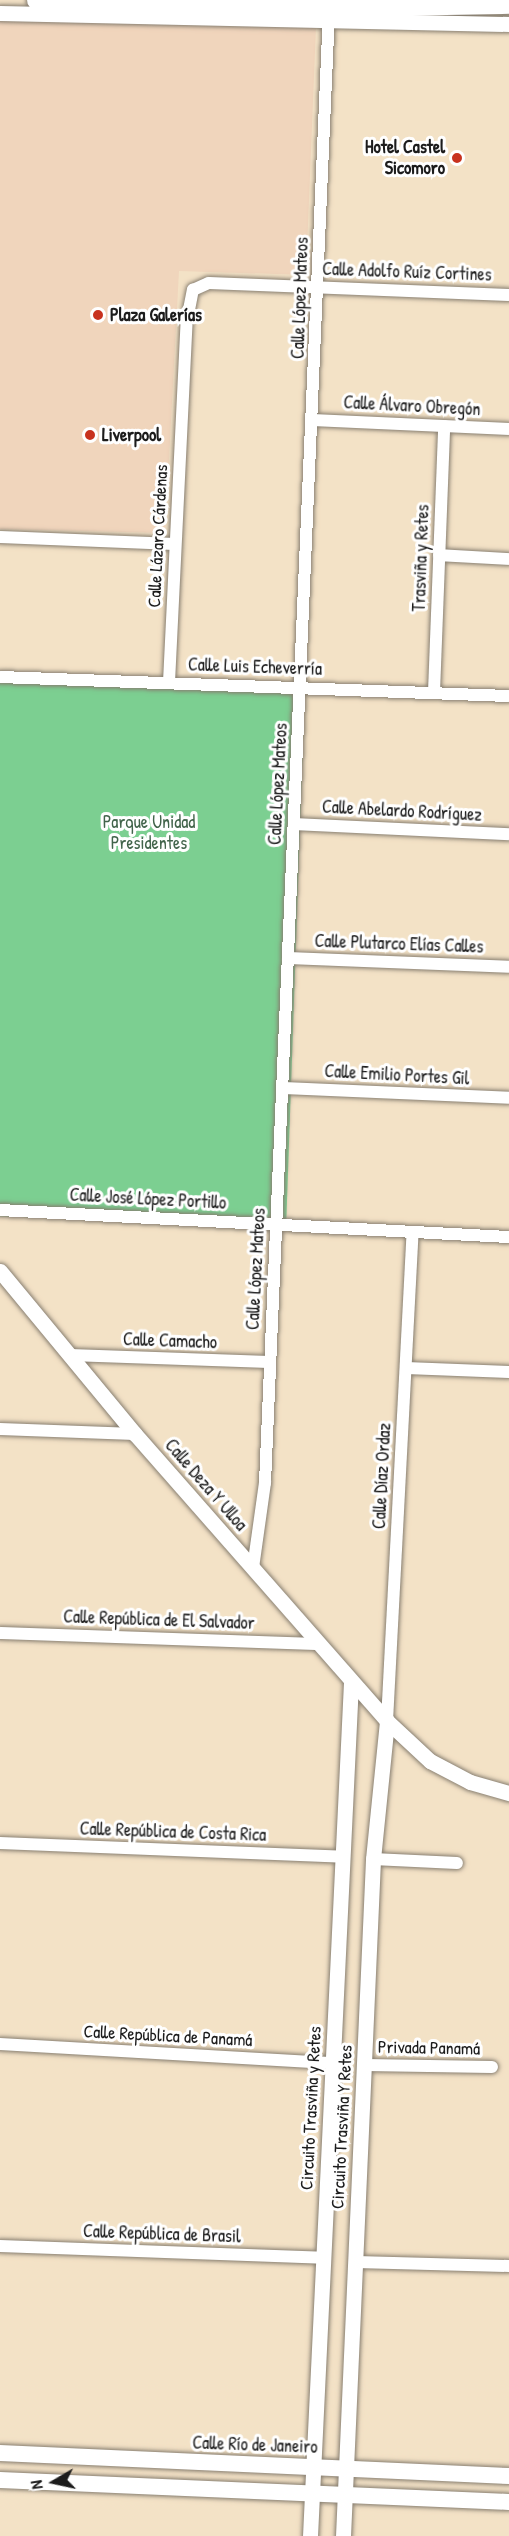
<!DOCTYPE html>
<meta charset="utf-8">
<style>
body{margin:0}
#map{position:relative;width:509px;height:2536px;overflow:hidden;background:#f3e2c6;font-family:"Patrick Hand",sans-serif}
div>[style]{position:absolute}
.built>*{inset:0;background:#f0d5bc}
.green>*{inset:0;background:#7ccf91;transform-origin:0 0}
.roads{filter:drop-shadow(0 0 2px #887f71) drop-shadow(0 0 2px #887f71)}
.minor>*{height:12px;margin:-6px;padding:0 6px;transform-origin:6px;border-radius:6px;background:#fff}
.tertiary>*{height:15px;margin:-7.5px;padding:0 7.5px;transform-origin:7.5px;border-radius:7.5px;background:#fff}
.secondary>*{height:16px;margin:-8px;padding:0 8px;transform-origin:8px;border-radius:8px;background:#fff}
.primary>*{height:20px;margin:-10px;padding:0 10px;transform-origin:10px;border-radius:10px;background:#fff}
.dots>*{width:16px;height:16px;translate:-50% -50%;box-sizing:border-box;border:3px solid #fff;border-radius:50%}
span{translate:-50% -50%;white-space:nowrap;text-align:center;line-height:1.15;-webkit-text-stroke:6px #fff;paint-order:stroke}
.poi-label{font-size:18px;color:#1c1c1c;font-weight:700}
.right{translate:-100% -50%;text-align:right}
.left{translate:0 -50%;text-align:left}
.street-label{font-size:18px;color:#1c1c1c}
.park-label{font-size:18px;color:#42644b}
.north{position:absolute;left:24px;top:2452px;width:60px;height:60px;-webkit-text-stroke:4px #fff;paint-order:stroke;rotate:261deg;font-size:16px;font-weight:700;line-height:24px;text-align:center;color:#1c1c1c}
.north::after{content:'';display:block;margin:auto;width:21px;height:27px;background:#1c1c1c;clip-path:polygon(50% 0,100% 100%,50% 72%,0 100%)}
</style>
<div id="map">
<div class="built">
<div style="clip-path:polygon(0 21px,316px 26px,306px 275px,179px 271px,165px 533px,0 529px)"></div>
</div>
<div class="green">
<div style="left:0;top:680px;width:305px;height:536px;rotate:2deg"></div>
</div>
<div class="roads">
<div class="minor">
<div style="left:313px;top:420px;width:196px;rotate:2.6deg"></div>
<div style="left:0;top:537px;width:175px;rotate:2.3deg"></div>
<div style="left:439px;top:555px;width:70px;rotate:3.3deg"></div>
<div style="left:0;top:677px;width:509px;rotate:2.14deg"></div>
<div style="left:169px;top:682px;width:362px;rotate:-87.2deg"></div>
<div style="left:187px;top:320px;width:31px;rotate:-79deg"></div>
<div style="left:193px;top:290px;width:17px;rotate:-24deg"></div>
<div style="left:209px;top:283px;width:300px;rotate:2.3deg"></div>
<div style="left:434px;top:692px;width:266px;rotate:-87.8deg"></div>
<div style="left:294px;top:824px;width:215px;rotate:2.7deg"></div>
<div style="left:288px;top:958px;width:221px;rotate:2.3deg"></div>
<div style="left:284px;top:1088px;width:225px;rotate:2.5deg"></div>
<div style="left:0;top:1210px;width:510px;rotate:3.04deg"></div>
<div style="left:70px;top:1355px;width:199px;rotate:2deg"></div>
<div style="left:406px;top:1368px;width:103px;rotate:2.2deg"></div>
<div style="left:0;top:1429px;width:135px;rotate:2.1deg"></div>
<div style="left:253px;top:1568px;width:86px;rotate:-82deg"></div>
<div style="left:265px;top:1483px;width:1471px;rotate:-87.51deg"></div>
<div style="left:0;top:1633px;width:317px;rotate:2deg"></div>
<div style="left:387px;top:1721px;width:489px;rotate:-87deg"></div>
<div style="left:0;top:1843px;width:344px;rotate:2.3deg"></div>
<div style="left:373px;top:1859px;width:84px;rotate:2.7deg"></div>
<div style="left:0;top:2044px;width:334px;rotate:3.3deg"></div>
<div style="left:365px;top:2065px;width:127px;rotate:0.9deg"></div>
<div style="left:0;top:2246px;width:323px;rotate:2.1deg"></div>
<div style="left:356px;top:2262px;width:153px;rotate:1.5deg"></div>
</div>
<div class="tertiary">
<div style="left:0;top:13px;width:509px;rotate:1.24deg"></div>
<div style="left:0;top:1271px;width:212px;rotate:50.4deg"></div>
<div style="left:135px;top:1434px;width:382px;rotate:48.7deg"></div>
<div style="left:387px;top:1721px;width:59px;rotate:42.9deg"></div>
<div style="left:430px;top:1761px;width:45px;rotate:27.7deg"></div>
<div style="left:470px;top:1782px;width:41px;rotate:15.8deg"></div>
<div style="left:310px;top:2536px;width:855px;rotate:-87.25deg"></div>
<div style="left:343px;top:2536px;width:678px;rotate:-87.46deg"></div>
<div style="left:373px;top:1859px;width:139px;rotate:-84.2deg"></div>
</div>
<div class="secondary">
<div style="left:0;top:2453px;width:510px;rotate:2.59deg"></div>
<div style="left:0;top:2480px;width:509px;rotate:2.47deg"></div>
</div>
<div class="primary">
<div style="left:37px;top:0;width:292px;rotate:1.4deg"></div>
<div style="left:329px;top:7px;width:180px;rotate:-1deg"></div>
</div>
</div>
<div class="dots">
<div style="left:457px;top:158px;background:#c8321e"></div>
<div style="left:98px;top:315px;background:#c8321e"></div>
<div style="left:90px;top:435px;background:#c8321e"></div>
</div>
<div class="poi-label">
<span class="right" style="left:445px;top:158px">Hotel Castel<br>Sicomoro</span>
<span class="left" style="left:110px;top:315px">Plaza Galerías</span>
<span class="left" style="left:102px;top:435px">Liverpool</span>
</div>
<div class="street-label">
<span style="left:407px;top:272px;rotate:2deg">Calle Adolfo Ruíz Cortines</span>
<span style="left:300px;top:298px;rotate:-88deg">Calle López Mateos</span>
<span style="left:412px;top:406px;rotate:3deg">Calle Álvaro Obregón</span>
<span style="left:158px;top:536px;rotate:-87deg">Calle Lázaro Cárdenas</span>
<span style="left:421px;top:558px;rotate:-88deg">Trasviña y Retes</span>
<span style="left:255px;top:667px;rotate:2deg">Calle Luis Echeverría</span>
<span style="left:278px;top:784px;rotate:-87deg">Calle López Mateos</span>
<span style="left:402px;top:811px;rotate:3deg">Calle Abelardo Rodríguez</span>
<span style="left:399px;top:944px;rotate:2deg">Calle Plutarco Elías Calles</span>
<span style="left:397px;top:1075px;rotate:3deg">Calle Emilio Portes Gil</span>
<span style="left:148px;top:1199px;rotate:3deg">Calle José López Portillo</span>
<span style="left:256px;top:1269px;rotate:-87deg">Calle López Mateos</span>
<span style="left:170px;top:1341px;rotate:2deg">Calle Camacho</span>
<span style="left:382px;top:1476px;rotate:-87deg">Calle Díaz Ordaz</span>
<span style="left:206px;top:1485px;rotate:49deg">Calle Deza Y Ulloa</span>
<span style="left:159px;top:1620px;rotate:2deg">Calle República de El Salvador</span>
<span style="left:173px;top:1832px;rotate:2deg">Calle República de Costa Rica</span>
<span style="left:168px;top:2036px;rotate:3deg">Calle República de Panamá</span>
<span style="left:429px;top:2048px;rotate:1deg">Privada Panamá</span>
<span style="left:311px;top:2108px;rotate:-87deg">Circuito Trasviña y Retes</span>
<span style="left:342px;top:2127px;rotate:-87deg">Circuito Trasviña Y Retes</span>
<span style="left:162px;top:2234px;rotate:2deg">Calle República de Brasil</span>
<span style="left:255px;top:2445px;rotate:2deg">Calle Río de Janeiro</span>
</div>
<div class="park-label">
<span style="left:149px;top:833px">Parque Unidad<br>Presidentes</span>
</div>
<div class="north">N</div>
</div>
